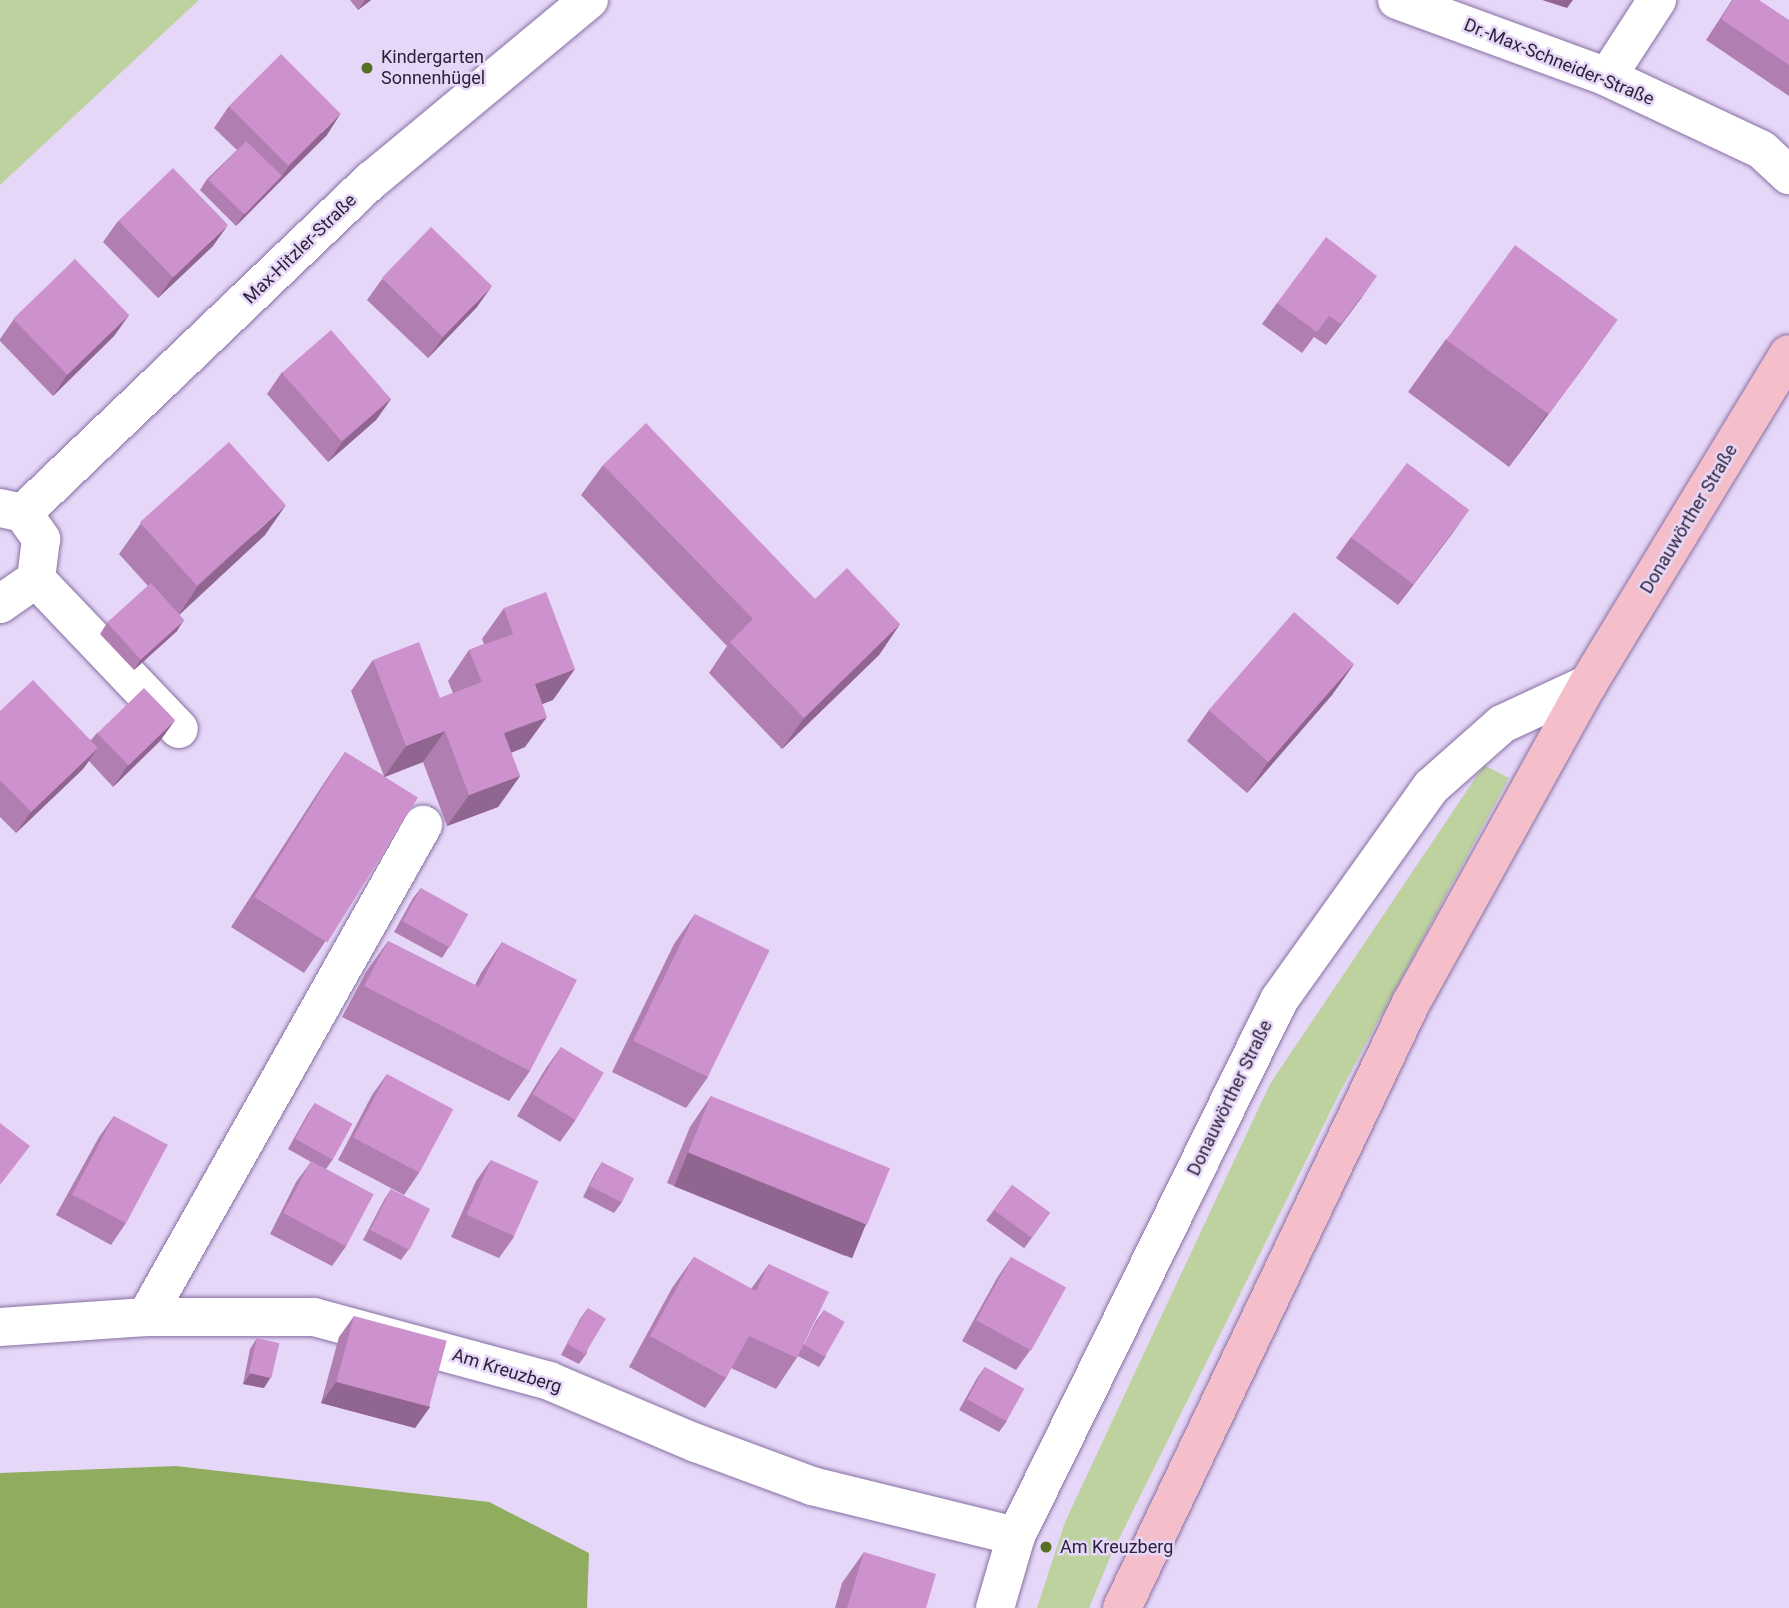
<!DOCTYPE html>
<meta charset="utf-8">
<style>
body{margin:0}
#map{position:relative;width:1789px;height:1608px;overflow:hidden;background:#e6d7f8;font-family:Roboto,sans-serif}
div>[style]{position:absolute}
.green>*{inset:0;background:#bed2a0}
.forest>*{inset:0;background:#8fac5f}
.roads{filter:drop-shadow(0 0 2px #8870a2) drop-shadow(0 0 2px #8870a2)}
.minor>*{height:38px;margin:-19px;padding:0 19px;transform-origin:19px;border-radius:19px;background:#fff}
.major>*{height:38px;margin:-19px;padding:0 19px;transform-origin:19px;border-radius:19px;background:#f4beca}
.wall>*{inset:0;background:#b07eb1;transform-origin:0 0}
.shaded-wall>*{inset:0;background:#906690;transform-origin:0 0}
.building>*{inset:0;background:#cd92ce;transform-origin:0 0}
.dots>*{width:19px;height:19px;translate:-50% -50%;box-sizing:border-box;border:4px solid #e6d7f8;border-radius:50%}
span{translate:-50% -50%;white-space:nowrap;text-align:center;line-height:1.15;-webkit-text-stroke:5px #e6d7f8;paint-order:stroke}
.poi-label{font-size:18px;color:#2d2338}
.left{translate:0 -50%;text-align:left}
.street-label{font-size:18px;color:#2d2338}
</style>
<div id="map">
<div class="green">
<div style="clip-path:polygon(0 0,199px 0,0 185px)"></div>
<div style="clip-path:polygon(1484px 765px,1509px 778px,1340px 1092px,1111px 1555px,1089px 1608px,1037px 1608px,1065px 1522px,1270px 1084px)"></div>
</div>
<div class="forest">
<div style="clip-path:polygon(176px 1466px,489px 1502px,589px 1553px,587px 1608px,0 1608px,0 1473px)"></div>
</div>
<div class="roads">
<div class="minor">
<div style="left:1397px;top:0;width:224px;rotate:20.1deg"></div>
<div style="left:1607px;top:77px;width:171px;rotate:25.2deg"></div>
<div style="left:1762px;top:150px;width:37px;rotate:43deg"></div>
<div style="left:1607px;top:77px;width:92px;rotate:-57deg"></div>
<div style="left:0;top:508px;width:24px;rotate:12deg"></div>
<div style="left:23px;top:513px;width:32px;rotate:55deg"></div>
<div style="left:41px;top:539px;width:40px;rotate:97.1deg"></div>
<div style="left:36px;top:579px;width:44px;rotate:145.2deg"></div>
<div style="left:23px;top:513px;width:482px;rotate:-43.7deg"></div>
<div style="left:372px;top:180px;width:282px;rotate:-39.7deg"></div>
<div style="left:36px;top:579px;width:207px;rotate:46.4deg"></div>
<div style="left:146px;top:1317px;width:565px;rotate:-60.62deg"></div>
<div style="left:0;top:1327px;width:146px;rotate:-3.9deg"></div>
<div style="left:146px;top:1317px;width:168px"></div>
<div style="left:314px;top:1317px;width:244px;rotate:15.2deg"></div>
<div style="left:549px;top:1381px;width:160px;rotate:22.9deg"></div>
<div style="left:696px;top:1443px;width:124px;rotate:20.3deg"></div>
<div style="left:812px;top:1486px;width:210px;rotate:13.8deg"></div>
<div style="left:995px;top:1608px;width:75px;rotate:-73.7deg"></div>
<div style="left:1016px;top:1536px;width:597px;rotate:-63.86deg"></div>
<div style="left:1279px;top:1000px;width:262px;rotate:-54.5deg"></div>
<div style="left:1431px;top:787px;width:95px;rotate:-41.6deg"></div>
<div style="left:1502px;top:724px;width:95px;rotate:-24.9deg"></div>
</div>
<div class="major">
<div style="left:1122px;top:1608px;width:670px;rotate:-64.47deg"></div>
<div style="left:1411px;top:1003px;width:365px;rotate:-61deg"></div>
<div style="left:1588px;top:684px;width:386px;rotate:-58.7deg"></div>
</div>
</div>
<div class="wall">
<div style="clip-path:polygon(350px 0,371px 0,358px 10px)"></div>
<div style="clip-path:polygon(1732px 0,1789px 20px,1789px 96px,1706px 40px)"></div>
<div style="clip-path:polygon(229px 106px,327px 135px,236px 226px,200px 190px,207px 179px,237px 150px,214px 128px)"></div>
<div style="clip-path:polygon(118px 221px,213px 246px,158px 298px,103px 242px)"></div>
<div style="clip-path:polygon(382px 279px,477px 307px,428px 358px,367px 300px)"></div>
<div style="clip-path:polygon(1362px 297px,1326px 345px,1314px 337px,1302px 353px,1262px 324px,1277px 303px)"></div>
<div style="clip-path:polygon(129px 315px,114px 336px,53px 396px,0 341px,0 339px,14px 319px)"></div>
<div style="clip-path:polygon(1617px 320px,1579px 373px,1509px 467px,1408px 392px,1446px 339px)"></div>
<div style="clip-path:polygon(282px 372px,391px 399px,376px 420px,328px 462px,267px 394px)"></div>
<div style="clip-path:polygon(603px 465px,815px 599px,900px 624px,879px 655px,782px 749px,709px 673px,727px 646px,581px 495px)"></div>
<div style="clip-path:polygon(141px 523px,265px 535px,179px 614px,177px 631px,134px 670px,100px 634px,107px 623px,148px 586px,119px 554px)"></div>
<div style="clip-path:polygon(1454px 531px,1398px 605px,1336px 558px,1351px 537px)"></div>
<div style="clip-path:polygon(504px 608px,553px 700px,542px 704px,525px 747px,511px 753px,520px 776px,498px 807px,447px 826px,423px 762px,385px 777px,325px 942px,304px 973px,231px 927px,324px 783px,345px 752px,384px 776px,351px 691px,373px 660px,440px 698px,453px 693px,448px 681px,469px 650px,484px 644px,482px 639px)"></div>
<div style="clip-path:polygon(1354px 664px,1332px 695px,1247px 793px,1187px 741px,1209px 710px)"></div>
<div style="clip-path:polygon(0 711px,91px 740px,97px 733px,175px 720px,160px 741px,113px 787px,89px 761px,83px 769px,16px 833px,0 817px)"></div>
<div style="clip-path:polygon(421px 888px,449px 947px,442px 958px,394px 932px,413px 898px)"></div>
<div style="clip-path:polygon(695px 914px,708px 1077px,686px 1108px,612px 1072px,674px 944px)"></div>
<div style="clip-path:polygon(388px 941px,475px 985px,481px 973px,502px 942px,530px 1071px,509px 1101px,342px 1017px,366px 972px)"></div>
<div style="clip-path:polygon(561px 1047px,575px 1121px,560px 1142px,517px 1116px,546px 1068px)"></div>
<div style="clip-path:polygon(387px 1074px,419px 1173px,404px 1195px,338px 1160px,372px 1095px)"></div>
<div style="clip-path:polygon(711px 1096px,866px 1225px,845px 1256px,667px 1183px,690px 1127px)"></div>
<div style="clip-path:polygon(315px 1103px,333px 1159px,326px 1169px,347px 1245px,332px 1266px,270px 1234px,296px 1182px,311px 1162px,288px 1149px,308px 1113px)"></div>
<div style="clip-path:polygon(114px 1116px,126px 1223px,111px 1245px,56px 1215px,99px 1137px)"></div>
<div style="clip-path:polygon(491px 1160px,514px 1237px,499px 1258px,451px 1237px,476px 1181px)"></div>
<div style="clip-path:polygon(602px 1162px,622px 1202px,614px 1213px,583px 1197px,595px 1173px)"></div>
<div style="left:1012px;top:1185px;width:47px;height:44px;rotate:36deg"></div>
<div style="clip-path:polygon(391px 1189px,409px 1249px,401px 1260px,363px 1240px,384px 1200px)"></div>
<div style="clip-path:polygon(694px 1257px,751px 1289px,769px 1264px,804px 1345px,816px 1321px,824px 1310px,826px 1356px,819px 1367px,798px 1356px,776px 1389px,731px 1368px,726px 1378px,705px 1408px,629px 1367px,672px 1288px)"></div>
<div style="clip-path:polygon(1011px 1257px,1031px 1349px,1016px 1370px,962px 1341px,997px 1278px)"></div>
<div style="clip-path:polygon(588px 1308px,587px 1353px,579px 1364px,561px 1355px,580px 1319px)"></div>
<div style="clip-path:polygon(354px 1316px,430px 1407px,415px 1428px,321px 1403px,339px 1337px)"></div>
<div style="clip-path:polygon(257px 1338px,264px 1388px,243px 1384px,250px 1349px)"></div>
<div style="clip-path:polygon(985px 1367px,1007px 1421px,999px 1432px,959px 1410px,977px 1378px)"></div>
<div style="clip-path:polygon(864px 1552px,926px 1608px,835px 1608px,842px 1583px)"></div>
</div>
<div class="shaded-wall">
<div style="clip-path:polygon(365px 0,371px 0,358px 10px)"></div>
<div style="clip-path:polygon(1542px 0,1573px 0,1567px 8px)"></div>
<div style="clip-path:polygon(341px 113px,327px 135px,274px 187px,289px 166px)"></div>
<div style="clip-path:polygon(282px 176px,274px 187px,236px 226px,243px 215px)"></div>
<div style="clip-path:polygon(228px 225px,213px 246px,158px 298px,173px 277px)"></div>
<div style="clip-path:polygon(1377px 276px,1362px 297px,1326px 345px,1341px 324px)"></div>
<div style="clip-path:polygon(492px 286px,477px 307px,428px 358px,443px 337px)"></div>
<div style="clip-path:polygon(129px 315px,114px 336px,53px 396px,67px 375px)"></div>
<div style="clip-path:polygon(1617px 320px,1579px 373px,1509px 467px,1547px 414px)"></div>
<div style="clip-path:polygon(391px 399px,376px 420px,328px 462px,343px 441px)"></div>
<div style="clip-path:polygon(286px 505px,265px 535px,177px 617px,198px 586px)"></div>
<div style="clip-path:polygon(1469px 510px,1454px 531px,1398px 605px,1413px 584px)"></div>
<div style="clip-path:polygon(184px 620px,177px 631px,134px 670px,141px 659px)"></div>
<div style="clip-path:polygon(900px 624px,879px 655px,782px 749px,804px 718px)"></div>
<div style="clip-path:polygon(1354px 664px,1332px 695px,1247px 793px,1268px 762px)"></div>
<div style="clip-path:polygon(575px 669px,553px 700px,513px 715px,535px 684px)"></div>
<div style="clip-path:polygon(547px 717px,525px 747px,482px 764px,504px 733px)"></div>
<div style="clip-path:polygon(175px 720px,160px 741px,113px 787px,128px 765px)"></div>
<div style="clip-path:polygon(445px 731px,423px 762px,384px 777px,406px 746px)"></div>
<div style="clip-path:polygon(98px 748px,83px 769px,16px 833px,31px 812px)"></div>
<div style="clip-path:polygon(520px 776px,498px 807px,447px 826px,469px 795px)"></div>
<div style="left:688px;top:1152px;width:192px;height:37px;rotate:22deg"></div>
<div style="clip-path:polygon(251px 1373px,271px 1377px,264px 1388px,243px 1384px)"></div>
<div style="clip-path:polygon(336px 1382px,430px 1407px,415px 1428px,321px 1403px)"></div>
</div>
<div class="building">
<div style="clip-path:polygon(1733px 0,1759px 0,1789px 20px,1789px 65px,1721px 19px)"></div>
<div style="left:281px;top:54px;width:84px;height:74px;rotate:45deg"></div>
<div style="left:246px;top:141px;width:50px;height:54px;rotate:44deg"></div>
<div style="left:173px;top:168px;width:79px;height:76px;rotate:46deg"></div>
<div style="left:431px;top:227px;width:85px;height:71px;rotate:44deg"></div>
<div style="clip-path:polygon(1326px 237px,1377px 276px,1341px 324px,1329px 316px,1317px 332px,1277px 303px)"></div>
<div style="left:1515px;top:245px;width:127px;height:117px;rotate:36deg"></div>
<div style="left:75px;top:259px;width:78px;height:86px;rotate:46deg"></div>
<div style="left:331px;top:330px;width:91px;height:65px;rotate:49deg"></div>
<div style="clip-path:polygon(646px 423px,815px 599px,847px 568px,900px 624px,804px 718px,730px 642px,753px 619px,603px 465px)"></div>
<div style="left:229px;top:442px;width:85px;height:120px;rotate:48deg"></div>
<div style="left:1407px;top:463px;width:78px;height:93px;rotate:37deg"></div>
<div style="left:151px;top:583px;width:50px;height:59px;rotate:48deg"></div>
<div style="clip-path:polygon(546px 592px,575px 669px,535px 684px,547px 717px,504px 733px,520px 776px,469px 795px,445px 731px,406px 746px,373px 660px,419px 642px,440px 698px,482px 682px,469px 650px,513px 634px,504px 608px)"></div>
<div style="left:1294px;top:612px;width:79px;height:130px;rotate:41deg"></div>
<div style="clip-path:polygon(33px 680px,98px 748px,31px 812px,0 780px,0 711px)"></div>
<div style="left:144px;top:688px;width:45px;height:65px;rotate:46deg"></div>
<div style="left:345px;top:752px;width:86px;height:171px;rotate:32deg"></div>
<div style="left:421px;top:888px;width:54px;height:38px;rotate:29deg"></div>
<div style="left:695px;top:914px;width:83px;height:141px;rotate:26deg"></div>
<div style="clip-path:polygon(388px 941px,479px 987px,502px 942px,577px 980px,530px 1071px,364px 986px)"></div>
<div style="left:561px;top:1047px;width:50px;height:55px;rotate:31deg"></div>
<div style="left:387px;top:1074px;width:75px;height:72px;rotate:28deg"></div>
<div style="left:711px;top:1096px;width:193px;height:61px;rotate:22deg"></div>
<div style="left:315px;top:1103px;width:43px;height:41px;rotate:29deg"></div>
<div style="left:114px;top:1116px;width:61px;height:89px;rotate:28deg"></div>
<div style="clip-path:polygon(0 1123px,30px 1146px,0 1185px)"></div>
<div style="left:491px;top:1160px;width:52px;height:60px;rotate:24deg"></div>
<div style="left:311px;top:1161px;width:71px;height:59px;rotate:28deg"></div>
<div style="left:602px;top:1162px;width:36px;height:27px;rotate:27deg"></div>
<div style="left:1012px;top:1185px;width:47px;height:31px;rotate:36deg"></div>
<div style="left:391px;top:1189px;width:44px;height:46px;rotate:27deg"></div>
<div style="clip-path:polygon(694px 1257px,756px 1291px,769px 1264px,829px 1292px,797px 1358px,749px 1336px,726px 1378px,650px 1336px)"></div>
<div style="left:1011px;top:1257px;width:63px;height:72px;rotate:29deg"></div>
<div style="left:588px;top:1308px;width:21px;height:41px;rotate:31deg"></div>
<div style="left:824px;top:1310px;width:24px;height:40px;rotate:30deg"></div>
<div style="left:354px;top:1316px;width:96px;height:68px;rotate:15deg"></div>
<div style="left:257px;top:1338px;width:23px;height:36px;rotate:13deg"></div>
<div style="left:985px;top:1367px;width:45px;height:37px;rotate:29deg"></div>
<div style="clip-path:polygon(864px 1552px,936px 1574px,926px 1608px,847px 1608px)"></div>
</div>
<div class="dots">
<div style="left:367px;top:68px;background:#577124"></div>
<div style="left:1046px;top:1547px;background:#577124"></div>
</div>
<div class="poi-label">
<span class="left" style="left:381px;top:68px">Kindergarten<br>Sonnenhügel</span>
<span class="left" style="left:1060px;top:1547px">Am Kreuzberg</span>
</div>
<div class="street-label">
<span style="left:1559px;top:62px;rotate:22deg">Dr.-Max-Schneider-Straße</span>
<span style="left:300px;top:249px;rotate:-44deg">Max-Hitzler-Straße</span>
<span style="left:1689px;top:519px;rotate:-59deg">Donauwörther Straße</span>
<span style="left:1230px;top:1098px;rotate:-64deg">Donauwörther Straße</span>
<span style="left:507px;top:1371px;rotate:17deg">Am Kreuzberg</span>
</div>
</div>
